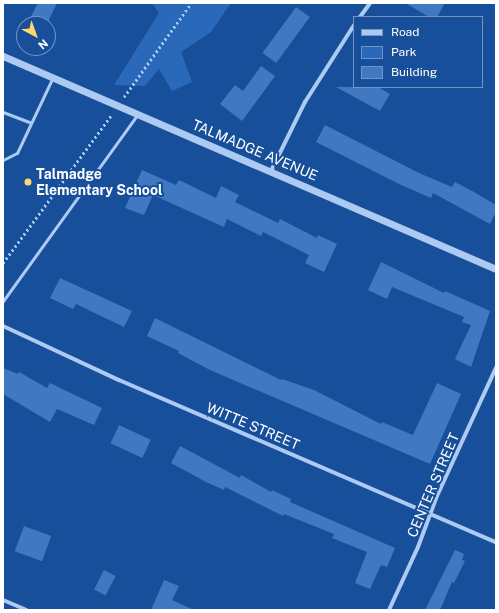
<!DOCTYPE html>
<style>
body{margin:0}
#map{position:relative;width:499px;height:613px;overflow:hidden;background:#174f9b;font-family:"Public Sans",sans-serif}
div>[style]{position:absolute}
.green>*{inset:0;background:#2a69b9}
.building>*{inset:0;background:#4078c2;transform-origin:0 0}
.path>*{height:2.5px;margin-top:-1.25px;transform-origin:0;background:repeating-linear-gradient(90deg,#adcbf2 0 2px,transparent 0 5px)}
.service>*{height:3px;margin:-1.5px;padding:0 1.5px;transform-origin:1.5px;border-radius:1.5px;background:#adcbf2}
.minor>*{height:4px;margin:-2px;padding:0 2px;transform-origin:2px;border-radius:2px;background:#adcbf2}
.tertiary>*{height:7px;margin:-3.5px;padding:0 3.5px;transform-origin:3.5px;border-radius:3.5px;background:#adcbf2}
.dots>*{width:11px;height:11px;translate:-50% -50%;box-sizing:border-box;border:2px solid #174f9b;border-radius:50%}
span{translate:-50% -50%;white-space:nowrap;text-align:center;line-height:1.15;-webkit-text-stroke:4px #174f9b;paint-order:stroke}
.street-label{font-size:14px;color:#fff}
.poi-label{font-size:14px;color:#fff;font-weight:700}
.left{translate:0 -50%;text-align:left}
.frame{position:absolute;inset:0;border:4px solid #fff;pointer-events:none}
.legend{position:absolute;left:353px;top:16px;width:130px;height:72px;box-sizing:border-box;background:#174f9b;border:1px solid #7495c3;margin:0;padding:5px 7px;list-style:none;font-size:12px;color:#fff}
.legend li{display:flex;align-items:center;gap:8px;height:20px}
.legend b{width:20px;border:1px solid #7495c3}
.north{position:absolute;left:16px;top:16px;width:40px;height:40px;box-sizing:border-box;background:#174f9b;border:1px solid #7495c3;border-radius:50%;rotate:139deg;font-size:11px;font-weight:700;line-height:16px;text-align:center;color:#fff}
.north::after{content:'';display:block;margin:auto;width:14px;height:18px;background:#ffd76e;clip-path:polygon(50% 0,100% 100%,50% 72%,0 100%)}
</style>
<div id="map">
<div class="green">
<div style="clip-path:polygon(152px 3px,231px 3px,211px 32px,181px 52px,192px 82px,172px 91px,159px 69px,145px 86px,114px 85px,159px 13px)"></div>
</div>
<div class="building">
<div style="clip-path:polygon(38px 3px,57px 3px,47px 24px,27px 24px)"></div>
<div style="clip-path:polygon(405px 3px,445px 3px,437px 17px,429px 17px)"></div>
<div style="left:296px;top:7px;width:17px;height:57px;rotate:36deg"></div>
<div style="clip-path:polygon(261px 66px,275px 76px,242px 121px,220px 104px,235px 85px,243px 91px)"></div>
<div style="clip-path:polygon(336px 87px,378px 87px,390px 94px,380px 111px)"></div>
<div style="clip-path:polygon(325px 125px,419px 173px,452px 187px,455px 182px,474px 192px,496px 205px,496px 212px,490px 224px,433px 193px,431px 198px,399px 184px,316px 142px)"></div>
<div style="clip-path:polygon(142px 170px,176px 185px,179px 180px,216px 198px,221px 186px,239px 195px,235px 202px,278px 223px,280px 219px,317px 238px,318px 235px,337px 244px,324px 272px,305px 263px,309px 255px,263px 232px,261px 236px,227px 219px,224px 227px,153px 195px,144px 215px,125px 208px)"></div>
<div style="clip-path:polygon(381px 262px,444px 293px,445px 291px,490px 311px,471px 367px,455px 359px,471px 325px,462px 322px,464px 317px,392px 287px,387px 299px,368px 290px)"></div>
<div style="clip-path:polygon(60px 278px,132px 311px,124px 327px,76px 304px,73px 309px,50px 298px)"></div>
<div style="clip-path:polygon(155px 318px,281px 380px,282px 379px,314px 390px,381px 424px,382px 422px,413px 435px,437px 383px,461px 394px,430px 464px,210px 370px,178px 353px,179px 351px,147px 336px)"></div>
<div style="clip-path:polygon(3px 368px,18px 374px,19px 372px,47px 388px,50px 383px,102px 408px,94px 425px,57px 409px,50px 422px,3px 394px)"></div>
<div style="left:119px;top:425px;width:35px;height:20px;rotate:25deg"></div>
<div style="clip-path:polygon(180px 446px,240px 478px,241px 475px,271px 492px,272px 490px,291px 499px,290px 502px,395px 548px,387px 567px,381px 565px,370px 589px,355px 583px,367px 552px,332px 538px,334px 534px,284px 514px,283px 516px,225px 487px,224px 490px,206px 482px,171px 463px)"></div>
<div style="left:24px;top:526px;width:29px;height:27px;rotate:20deg"></div>
<div style="clip-path:polygon(455px 550px,464px 554px,462px 560px,465px 561px,454px 583px,452px 582px,440px 610px,425px 610px)"></div>
<div style="left:104px;top:570px;width:13px;height:22px;rotate:27deg"></div>
<div style="clip-path:polygon(164px 580px,179px 586px,172px 600px,194px 610px,151px 610px)"></div>
</div>
<div class="path">
<div style="left:124px;top:97px;width:115px;rotate:-54.5deg"></div>
<div style="left:3px;top:263px;width:185px;rotate:-53.8deg"></div>
</div>
<div class="service">
<div style="left:3px;top:112px;width:30px;rotate:21deg"></div>
<div style="left:3px;top:160px;width:16px;rotate:-27deg"></div>
<div style="left:17px;top:153px;width:84px;rotate:-64.7deg"></div>
<div style="left:3px;top:301px;width:231px;rotate:-54.2deg"></div>
</div>
<div class="minor">
<div style="left:360px;top:17px;width:17px;rotate:-54deg"></div>
<div style="left:271px;top:171px;width:77px;rotate:-63.8deg"></div>
<div style="left:305px;top:102px;width:91px;rotate:-57.5deg"></div>
<div style="left:3px;top:326px;width:128px;rotate:25deg"></div>
<div style="left:119px;top:380px;width:410px;rotate:23.3deg"></div>
<div style="left:3px;top:600px;width:25px;rotate:23deg"></div>
<div style="left:389px;top:610px;width:69px;rotate:-65.3deg"></div>
<div style="left:418px;top:547px;width:54px;rotate:-69.6deg"></div>
<div style="left:437px;top:496px;width:141px;rotate:-65.3deg"></div>
</div>
<div class="tertiary">
<div style="left:3px;top:56px;width:537px;rotate:23.37deg"></div>
</div>
<div class="dots">
<div style="left:28px;top:182px;background:#ffd76e"></div>
</div>
<div class="street-label">
<span style="left:255px;top:150px;rotate:23deg">TALMADGE AVENUE</span>
<span style="left:253px;top:426px;rotate:23deg">WITTE STREET</span>
<span style="left:433px;top:485px;rotate:-67deg">CENTER STREET</span>
</div>
<div class="poi-label">
<span class="left" style="left:36px;top:182px">Talmadge<br>Elementary School</span>
</div>
<div class="frame"></div>
<ul class="legend">
<li><b style="height:5px;background:#adcbf2"></b>Road</li>
<li><b style="height:11px;background:#2a69b9"></b>Park</li>
<li><b style="height:11px;background:#4078c2"></b>Building</li>
</ul>
<div class="north">N</div>
</div>
